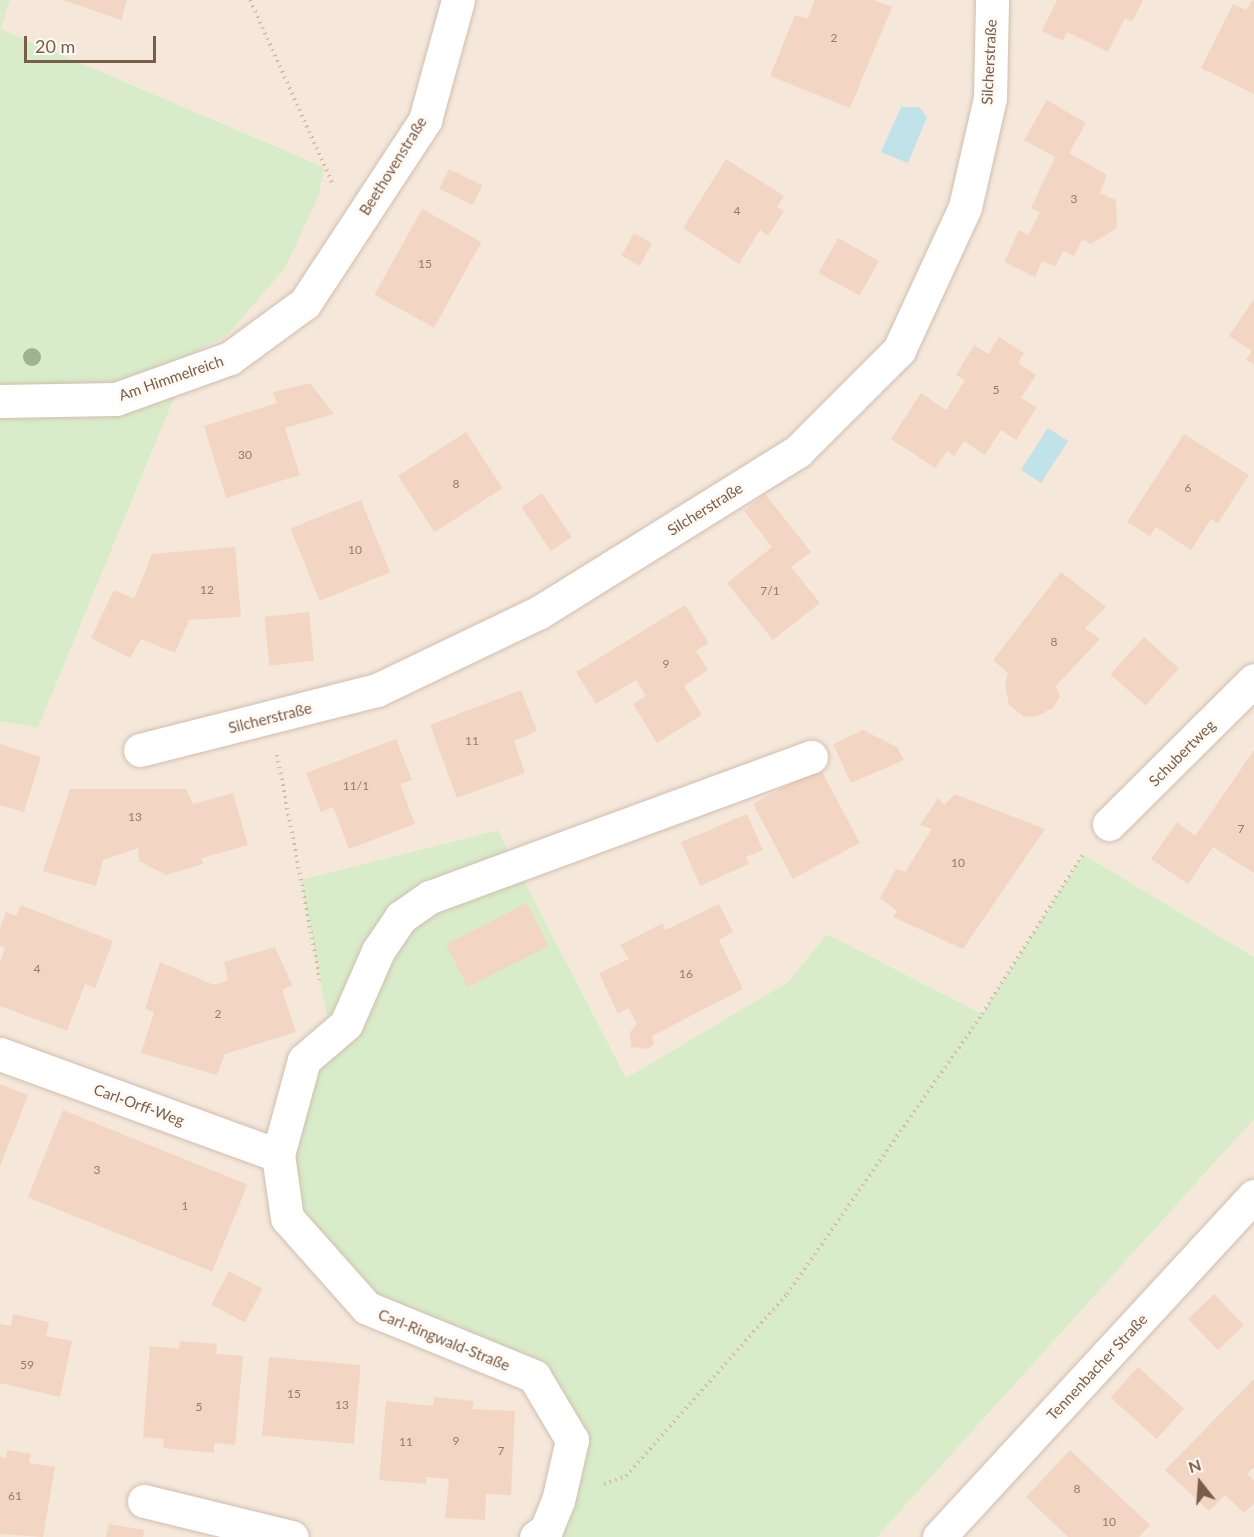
<!DOCTYPE html>
<meta charset="utf-8">
<style>
body{margin:0}
#map{position:relative;width:1254px;height:1537px;overflow:hidden;background:#fdf6ec;font-family:Lato,sans-serif}
div>[style]{position:absolute}
.residential>*{inset:0;background:#f5e8da}
.green>*{inset:0;background:#d8ecc9}
.water>*{inset:0;background:#bfe3e8;transform-origin:0 0}
.building>*{inset:0;background:#f3d5c3;transform-origin:0 0}
.path>*{height:4px;margin-top:-2px;transform-origin:0;background:repeating-linear-gradient(90deg,#d9b8a5 0 1.5px,transparent 0 6px)}
.roads{filter:drop-shadow(0 0 2px #d1beb0) drop-shadow(0 0 2px #d1beb0)}
.minor>*{height:33px;margin:-16.5px;padding:0 16.5px;transform-origin:16.5px;border-radius:16.5px;background:#fff}
.trees>*{width:18px;height:18px;margin:-9px;border-radius:50%;background:#a0b28e}
span{translate:-50% -50%;white-space:nowrap;text-align:center;line-height:1.15;-webkit-text-stroke:6px #fffaf3;paint-order:stroke}
.number-label{font-size:12px;color:#987a6a}
.number-label span{-webkit-text-stroke-width:0}
.street-label{font-size:15px;color:#7a5c4d}
.north{position:absolute;left:1170px;top:1453px;width:60px;height:60px;-webkit-text-stroke:4px #fffaf3;paint-order:stroke;rotate:343deg;font-size:16px;font-weight:700;line-height:24px;text-align:center;color:#7a5c4d}
.north::after{content:'';display:block;margin:auto;width:21px;height:27px;background:#7a5c4d;clip-path:polygon(50% 0,100% 100%,50% 72%,0 100%)}
.scale{position:absolute;left:24px;top:36px;width:132px;height:27px;box-sizing:border-box;border:3px solid #7a5c4d;border-top:0;padding-left:8px;font-size:18px;line-height:21px;white-space:nowrap;color:#7a5c4d;-webkit-text-stroke:4px #fffaf3;paint-order:stroke}
</style>
<div id="map">
<div class="residential">
<div style="clip-path:polygon(10px 0,1254px 0,1254px 957px,1083px 854px,982px 1014px,827px 934px,788px 982px,626px 1078px,498px 830px,538px 1375px,579px 1441px,556px 1537px,0 1537px,0 721px,38px 728px,175px 396px,172px 380px,324px 167px,1px 29px)"></div>
<div style="clip-path:polygon(1254px 1119px,1254px 1537px,877px 1537px)"></div>
</div>
<div class="green">
<div style="clip-path:polygon(0 0,10px 0,1px 29px,324px 167px,319px 195px,285px 268px,227px 335px,172px 365px,175px 396px,38px 728px,0 721px)"></div>
<div style="clip-path:polygon(498px 830px,626px 1078px,788px 982px,827px 934px,982px 1014px,1083px 854px,1254px 957px,1254px 1119px,877px 1537px,556px 1537px,579px 1441px,538px 1375px,368px 1305px,290px 1217px,285px 1154px,307px 1062px,332px 1041px,301px 880px)"></div>
</div>
<div class="water">
<div style="clip-path:polygon(901px 107px,919px 107px,927px 117px,908px 163px,881px 152px)"></div>
<div style="left:1048px;top:428px;width:24px;height:50px;rotate:33deg"></div>
</div>
<div class="building">
<div style="clip-path:polygon(63px 0,127px 0,121px 20px)"></div>
<div style="clip-path:polygon(815px 0,873px 0,892px 7px,850px 108px,770px 76px,795px 15px,807px 19px)"></div>
<div style="clip-path:polygon(1057px 0,1143px 0,1132px 22px,1125px 18px,1108px 52px,1067px 32px,1063px 41px,1042px 31px)"></div>
<div style="clip-path:polygon(1252px 0,1254px 1px,1254px 94px,1201px 68px,1233px 4px,1246px 10px)"></div>
<div style="clip-path:polygon(1047px 100px,1086px 123px,1069px 153px,1107px 175px,1100px 193px,1116px 200px,1117px 228px,1091px 244px,1082px 239px,1074px 256px,1063px 251px,1055px 267px,1042px 261px,1035px 277px,1004px 262px,1019px 230px,1028px 235px,1040px 212px,1031px 208px,1055px 157px,1024px 140px)"></div>
<div style="clip-path:polygon(726px 159px,784px 196px,777px 207px,784px 211px,768px 236px,760px 230px,739px 264px,683px 228px)"></div>
<div style="left:449px;top:169px;width:37px;height:22px;rotate:26deg"></div>
<div style="left:422px;top:209px;width:68px;height:98px;rotate:29deg"></div>
<div style="left:634px;top:233px;width:21px;height:26px;rotate:29deg"></div>
<div style="left:838px;top:238px;width:47px;height:40px;rotate:29deg"></div>
<div style="clip-path:polygon(1254px 299px,1254px 365px,1246px 360px,1252px 351px,1229px 336px)"></div>
<div style="clip-path:polygon(999px 337px,1024px 353px,1018px 363px,1036px 375px,1021px 398px,1037px 407px,1016px 440px,1001px 430px,985px 455px,964px 441px,954px 456px,947px 451px,935px 468px,891px 439px,921px 393px,946px 410px,965px 380px,956px 375px,974px 345px,988px 354px)"></div>
<div style="clip-path:polygon(310px 383px,334px 414px,285px 428px,300px 475px,226px 498px,204px 426px,277px 403px,273px 392px)"></div>
<div style="left:466px;top:432px;width:67px;height:81px;rotate:57deg"></div>
<div style="clip-path:polygon(1184px 434px,1249px 475px,1218px 523px,1211px 519px,1191px 550px,1156px 527px,1150px 536px,1127px 522px)"></div>
<div style="left:542px;top:493px;width:53px;height:25px;rotate:56deg"></div>
<div style="clip-path:polygon(765px 494px,811px 552px,791px 567px,820px 603px,773px 640px,727px 583px,772px 547px,744px 511px)"></div>
<div style="left:361px;top:500px;width:78px;height:76px;rotate:68deg"></div>
<div style="clip-path:polygon(235px 547px,241px 617px,189px 620px,175px 653px,141px 639px,130px 658px,91px 638px,114px 590px,134px 599px,152px 554px)"></div>
<div style="clip-path:polygon(1061px 572px,1106px 607px,1085px 628px,1100px 639px,1056px 686px,1060px 696px,1053px 708px,1035px 717px,1023px 716px,1009px 705px,1005px 685px,1008px 673px,993px 660px)"></div>
<div style="clip-path:polygon(685px 605px,709px 643px,696px 651px,708px 670px,684px 686px,702px 715px,657px 743px,633px 704px,646px 696px,636px 680px,596px 704px,576px 672px)"></div>
<div style="left:309px;top:612px;width:49px;height:45px;rotate:84deg"></div>
<div style="left:1144px;top:637px;width:47px;height:50px;rotate:42deg"></div>
<div style="clip-path:polygon(521px 690px,537px 731px,514px 741px,525px 773px,457px 798px,430px 725px)"></div>
<div style="clip-path:polygon(863px 730px,897px 747px,904px 760px,851px 783px,833px 744px)"></div>
<div style="clip-path:polygon(396px 739px,412px 780px,400px 784px,415px 824px,349px 849px,333px 807px,321px 812px,306px 773px)"></div>
<div style="clip-path:polygon(0 744px,41px 757px,24px 812px,0 805px)"></div>
<div style="clip-path:polygon(1254px 750px,1254px 873px,1213px 847px,1188px 884px,1151px 859px,1177px 822px,1195px 836px)"></div>
<div style="left:820px;top:768px;width:85px;height:76px;rotate:62deg"></div>
<div style="clip-path:polygon(70px 789px,186px 789px,193px 804px,233px 793px,248px 845px,202px 858px,203px 864px,166px 875px,139px 861px,138px 848px,103px 860px,96px 886px,43px 871px)"></div>
<div style="clip-path:polygon(955px 794px,1045px 829px,963px 949px,893px 917px,897px 911px,880px 898px,896px 869px,905px 872px,932px 829px,920px 825px,938px 798px,944px 805px)"></div>
<div style="clip-path:polygon(747px 814px,763px 850px,746px 857px,749px 864px,700px 886px,681px 842px)"></div>
<div style="left:527px;top:903px;width:48px;height:91px;rotate:63deg"></div>
<div style="clip-path:polygon(719px 904px,733px 932px,719px 940px,743px 989px,652px 1036px,654px 1043px,649px 1049px,631px 1047px,630px 1032px,637px 1024px,628px 1008px,618px 1014px,599px 973px,629px 959px,620px 945px,663px 923px,665px 930px)"></div>
<div style="clip-path:polygon(21px 905px,113px 941px,95px 988px,85px 984px,67px 1031px,0 1006px,0 962px,5px 948px,0 946px,0 928px,6px 912px,16px 916px)"></div>
<div style="clip-path:polygon(275px 947px,292px 985px,282px 990px,296px 1032px,225px 1054px,217px 1075px,141px 1053px,154px 1012px,145px 1009px,160px 962px,214px 985px,228px 980px,224px 962px)"></div>
<div style="clip-path:polygon(0 1084px,28px 1095px,0 1167px)"></div>
<div style="left:63px;top:1110px;width:199px;height:94px;rotate:22deg"></div>
<div style="left:229px;top:1271px;width:38px;height:38px;rotate:28deg"></div>
<div style="left:1214px;top:1294px;width:43px;height:36px;rotate:46deg"></div>
<div style="clip-path:polygon(13px 1314px,49px 1322px,46px 1336px,72px 1341px,60px 1397px,0 1383px,0 1324px,11px 1326px)"></div>
<div style="clip-path:polygon(180px 1341px,217px 1344px,216px 1354px,243px 1356px,235px 1445px,214px 1443px,214px 1453px,163px 1448px,164px 1439px,143px 1437px,150px 1346px,179px 1349px)"></div>
<div style="left:269px;top:1357px;width:92px;height:79px;rotate:5deg"></div>
<div style="left:1138px;top:1367px;width:62px;height:41px;rotate:42deg"></div>
<div style="clip-path:polygon(1254px 1379px,1254px 1467px,1247px 1474px,1254px 1481px,1254px 1503px,1244px 1513px,1225px 1495px,1209px 1511px,1165px 1470px)"></div>
<div style="clip-path:polygon(434px 1397px,474px 1401px,472px 1409px,515px 1411px,511px 1495px,486px 1494px,485px 1520px,445px 1518px,449px 1479px,426px 1477px,426px 1484px,379px 1480px,386px 1401px,433px 1406px)"></div>
<div style="clip-path:polygon(7px 1450px,31px 1454px,29px 1463px,55px 1467px,43px 1537px,0 1534px,0 1457px,6px 1458px)"></div>
<div style="clip-path:polygon(1070px 1450px,1150px 1525px,1139px 1537px,1068px 1537px,1026px 1497px)"></div>
<div style="clip-path:polygon(109px 1524px,144px 1530px,143px 1537px,106px 1537px)"></div>
</div>
<div class="path">
<div style="left:250px;top:0;width:203px;rotate:65.8deg"></div>
<div style="left:277px;top:755px;width:229px;rotate:79.2deg"></div>
<div style="left:604px;top:1484px;width:23px;rotate:-20deg"></div>
<div style="left:626px;top:1476px;width:243px;rotate:-48.5deg"></div>
<div style="left:787px;top:1294px;width:341px;rotate:-55.1deg"></div>
<div style="left:982px;top:1014px;width:189px;rotate:-57.7deg"></div>
</div>
<div class="roads">
<div class="minor">
<div style="left:0;top:401px;width:116px;rotate:-1deg"></div>
<div style="left:116px;top:399px;width:121px;rotate:-19.8deg"></div>
<div style="left:230px;top:358px;width:93px;rotate:-36.3deg"></div>
<div style="left:305px;top:303px;width:219px;rotate:-56.7deg"></div>
<div style="left:425px;top:120px;width:124px;rotate:-74.6deg"></div>
<div style="left:140px;top:750px;width:244px;rotate:-14.2deg"></div>
<div style="left:377px;top:690px;width:178px;rotate:-25.6deg"></div>
<div style="left:538px;top:613px;width:306px;rotate:-31.9deg"></div>
<div style="left:798px;top:451px;width:143px;rotate:-45deg"></div>
<div style="left:899px;top:350px;width:157px;rotate:-65.2deg"></div>
<div style="left:965px;top:207px;width:112px;rotate:-77.1deg"></div>
<div style="left:990px;top:98px;width:98px;rotate:-88.8deg"></div>
<div style="left:1109px;top:824px;width:204px;rotate:-44.8deg"></div>
<div style="left:0;top:1054px;width:296px;rotate:20deg"></div>
<div style="left:144px;top:1501px;width:152px;rotate:13.7deg"></div>
<div style="left:536px;top:1537px;width:12px;rotate:-35deg"></div>
<div style="left:546px;top:1530px;width:31px;rotate:-68deg"></div>
<div style="left:558px;top:1501px;width:63px;rotate:-77.1deg"></div>
<div style="left:572px;top:1440px;width:74px;rotate:-120.7deg"></div>
<div style="left:534px;top:1376px;width:180px;rotate:-157.8deg"></div>
<div style="left:367px;top:1308px;width:120px;rotate:-131.6deg"></div>
<div style="left:287px;top:1218px;width:64px;rotate:-98.1deg"></div>
<div style="left:278px;top:1155px;width:98px;rotate:-74.7deg"></div>
<div style="left:304px;top:1060px;width:55px;rotate:-40.6deg"></div>
<div style="left:346px;top:1024px;width:80px;rotate:-66.3deg"></div>
<div style="left:378px;top:951px;width:41px;rotate:-55.9deg"></div>
<div style="left:401px;top:917px;width:35px;rotate:-35deg"></div>
<div style="left:430px;top:897px;width:406px;rotate:-20.2deg"></div>
<div style="left:939px;top:1537px;width:464px;rotate:-47.3deg"></div>
</div>
</div>
<div class="trees">
<div style="left:32px;top:357px"></div>
</div>
<div class="number-label">
<span style="left:834px;top:38px">2</span>
<span style="left:1074px;top:199px">3</span>
<span style="left:737px;top:211px">4</span>
<span style="left:425px;top:264px">15</span>
<span style="left:996px;top:390px">5</span>
<span style="left:245px;top:455px">30</span>
<span style="left:456px;top:484px">8</span>
<span style="left:1188px;top:488px">6</span>
<span style="left:355px;top:550px">10</span>
<span style="left:207px;top:590px">12</span>
<span style="left:770px;top:591px">7/1</span>
<span style="left:1054px;top:642px">8</span>
<span style="left:666px;top:664px">9</span>
<span style="left:472px;top:741px">11</span>
<span style="left:356px;top:786px">11/1</span>
<span style="left:135px;top:817px">13</span>
<span style="left:1241px;top:829px">7</span>
<span style="left:958px;top:863px">10</span>
<span style="left:37px;top:969px">4</span>
<span style="left:686px;top:974px">16</span>
<span style="left:218px;top:1014px">2</span>
<span style="left:97px;top:1170px">3</span>
<span style="left:185px;top:1206px">1</span>
<span style="left:27px;top:1365px">59</span>
<span style="left:294px;top:1394px">15</span>
<span style="left:342px;top:1405px">13</span>
<span style="left:199px;top:1407px">5</span>
<span style="left:456px;top:1441px">9</span>
<span style="left:406px;top:1442px">11</span>
<span style="left:501px;top:1451px">7</span>
<span style="left:1077px;top:1489px">8</span>
<span style="left:15px;top:1496px">61</span>
<span style="left:1109px;top:1522px">10</span>
</div>
<div class="street-label">
<span style="left:989px;top:62px;rotate:-87deg">Silcherstraße</span>
<span style="left:393px;top:166px;rotate:-58deg">Beethovenstraße</span>
<span style="left:171px;top:378px;rotate:-19deg">Am Himmelreich</span>
<span style="left:705px;top:509px;rotate:-32deg">Silcherstraße</span>
<span style="left:270px;top:718px;rotate:-14deg">Silcherstraße</span>
<span style="left:1182px;top:753px;rotate:-45deg">Schubertweg</span>
<span style="left:139px;top:1105px;rotate:20deg">Carl-Orff-Weg</span>
<span style="left:444px;top:1340px;rotate:22deg">Carl-Ringwald-Straße</span>
<span style="left:1097px;top:1367px;rotate:-47deg">Tennenbacher Straße</span>
</div>
<div class="north">N</div>
<div class="scale">20 m</div>
</div>
